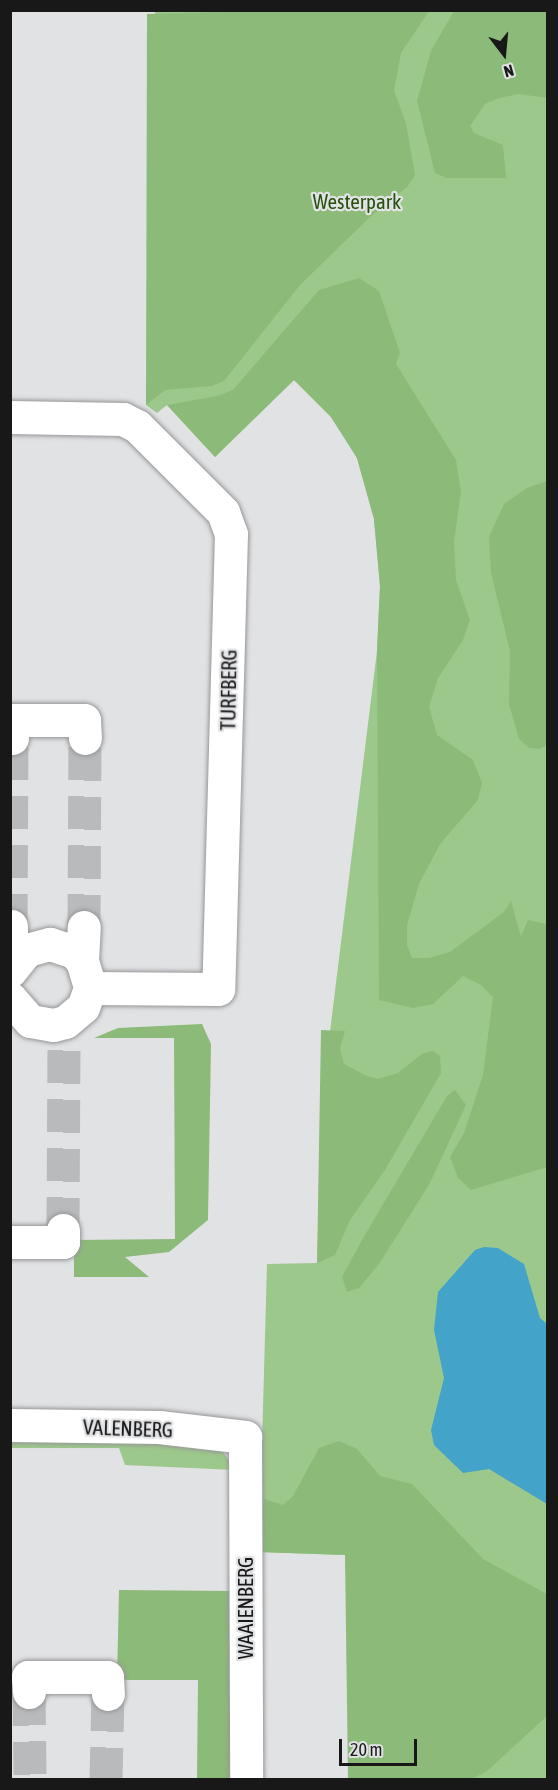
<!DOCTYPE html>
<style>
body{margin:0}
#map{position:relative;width:558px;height:1790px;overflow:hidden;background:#e1e2e4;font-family:"Asap Condensed",sans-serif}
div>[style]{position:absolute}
.green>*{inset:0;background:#9dc88b}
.forest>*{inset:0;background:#8cba78}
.water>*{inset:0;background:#44a3c8}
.minor-tunnel>*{height:33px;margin-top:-16.5px;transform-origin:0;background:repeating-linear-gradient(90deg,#b9babb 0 33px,transparent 0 49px)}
.roads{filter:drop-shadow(0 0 2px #979799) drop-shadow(0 0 2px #979799)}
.minor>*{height:33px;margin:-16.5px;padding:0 16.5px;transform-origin:16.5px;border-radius:16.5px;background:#fff}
span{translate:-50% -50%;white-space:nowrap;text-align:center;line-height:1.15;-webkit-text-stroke:4.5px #e1e2e4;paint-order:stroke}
.park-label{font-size:21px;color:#26500b}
.street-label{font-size:21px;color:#181819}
.frame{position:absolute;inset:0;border:12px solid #181819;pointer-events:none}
.north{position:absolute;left:474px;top:24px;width:60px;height:60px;-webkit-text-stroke:4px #e1e2e4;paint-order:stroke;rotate:164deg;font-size:16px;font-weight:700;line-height:24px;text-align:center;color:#181819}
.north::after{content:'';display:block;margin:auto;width:21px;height:27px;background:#181819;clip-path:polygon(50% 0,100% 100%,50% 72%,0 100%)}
.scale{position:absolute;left:339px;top:1739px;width:78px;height:27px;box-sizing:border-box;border:3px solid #181819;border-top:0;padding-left:8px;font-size:18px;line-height:21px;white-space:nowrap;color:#181819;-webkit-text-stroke:4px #e1e2e4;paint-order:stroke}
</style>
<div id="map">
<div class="green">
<div style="clip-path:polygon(155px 11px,547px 11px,547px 1779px,356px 1779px,345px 1555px,259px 1552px,267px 1264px,317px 1263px,325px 1072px,377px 651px,380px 586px,374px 519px,357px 458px,331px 417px,294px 380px,215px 457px,167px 405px,157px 413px,146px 405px)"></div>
<div style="clip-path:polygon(11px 1434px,220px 1447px,235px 1470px,125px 1465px,119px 1448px,11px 1448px)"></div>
</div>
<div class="forest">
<div style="clip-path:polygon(256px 11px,429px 11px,401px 53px,394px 91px,406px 123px,415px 175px,407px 187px,371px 216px,300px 285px,224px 381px,212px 386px,165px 390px,146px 405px,147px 14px)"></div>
<div style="clip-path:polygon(454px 11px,547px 11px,547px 98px,519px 94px,499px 98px,485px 104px,470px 126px,474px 133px,503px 145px,506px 178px,446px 178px,435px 173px,417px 101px,431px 51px)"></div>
<div style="clip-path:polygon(359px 278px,379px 291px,400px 353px,396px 364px,456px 460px,461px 492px,454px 541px,456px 580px,470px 620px,463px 640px,438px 678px,429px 707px,437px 735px,473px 760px,482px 783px,478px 800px,440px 844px,419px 884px,407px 925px,407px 945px,412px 958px,429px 958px,450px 952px,504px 912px,511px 901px,521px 937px,528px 920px,547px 924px,547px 1167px,471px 1190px,458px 1178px,450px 1157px,464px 1133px,483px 1075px,493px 997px,481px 985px,463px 976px,433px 1004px,413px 1008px,379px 1000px,377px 651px,380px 586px,374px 519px,357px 458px,331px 417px,294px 380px,215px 457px,167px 405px,217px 396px,233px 390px,319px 290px)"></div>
<div style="clip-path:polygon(547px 481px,548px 745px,539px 749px,529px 748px,519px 739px,509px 704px,510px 651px,491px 573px,489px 537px,504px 504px,527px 488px)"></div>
<div style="clip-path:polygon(202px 1024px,211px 1044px,208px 1220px,169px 1252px,125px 1257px,149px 1277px,74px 1277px,74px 1240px,175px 1239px,174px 1038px,94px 1038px,118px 1028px)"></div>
<div style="clip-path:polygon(321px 1030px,345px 1031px,340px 1048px,344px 1064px,367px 1076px,378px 1079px,398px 1073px,422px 1054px,433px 1051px,440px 1056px,441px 1073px,385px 1170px,350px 1220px,335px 1255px,317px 1263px)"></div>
<div style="clip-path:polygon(455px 1090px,466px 1105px,430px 1183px,379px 1264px,359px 1288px,347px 1292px,342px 1277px,362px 1240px,447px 1096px)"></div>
<div style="clip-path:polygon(339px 1441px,357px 1449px,380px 1476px,412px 1484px,483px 1559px,547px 1594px,547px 1716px,486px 1772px,471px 1779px,348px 1779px,345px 1555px,259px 1552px,260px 1498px,283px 1505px,293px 1496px,319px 1448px)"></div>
<div style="clip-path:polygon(119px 1590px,233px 1591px,232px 1779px,197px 1779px,198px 1680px,117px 1680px)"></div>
</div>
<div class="water">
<div style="clip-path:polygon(484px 1247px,498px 1248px,524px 1264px,540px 1318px,547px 1324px,547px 1504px,489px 1469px,463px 1473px,434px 1445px,431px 1430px,444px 1378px,434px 1330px,438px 1292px,475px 1250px)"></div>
</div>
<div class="minor-tunnel">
<div style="left:11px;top:926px;width:188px;rotate:-89.7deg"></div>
<div style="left:84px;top:927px;width:189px;rotate:-89.7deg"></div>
<div style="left:63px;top:1230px;width:189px;rotate:-89.7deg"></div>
<div style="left:29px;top:1692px;width:88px;rotate:89.3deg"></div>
<div style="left:106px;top:1780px;width:86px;rotate:-88.7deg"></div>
</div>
<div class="roads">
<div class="minor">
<div style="left:10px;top:417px;width:113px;rotate:1deg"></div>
<div style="left:123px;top:419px;width:16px;rotate:27deg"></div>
<div style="left:137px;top:426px;width:122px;rotate:45deg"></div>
<div style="left:223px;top:512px;width:23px;rotate:70deg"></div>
<div style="left:231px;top:534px;width:455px;rotate:91.6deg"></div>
<div style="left:218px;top:989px;width:128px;rotate:-179.6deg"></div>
<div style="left:12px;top:738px;width:18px;rotate:-90deg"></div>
<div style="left:12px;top:720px;width:72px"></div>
<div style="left:84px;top:720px;width:18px;rotate:87deg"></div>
<div style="left:82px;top:961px;width:34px;rotate:-87deg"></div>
<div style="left:11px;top:969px;width:43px;rotate:-90deg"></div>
<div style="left:10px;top:971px;width:27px;rotate:-51deg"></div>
<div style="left:27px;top:950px;width:24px;rotate:-15deg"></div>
<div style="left:50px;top:944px;width:25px;rotate:18deg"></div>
<div style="left:74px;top:952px;width:12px;rotate:48deg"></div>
<div style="left:82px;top:961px;width:28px;rotate:73deg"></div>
<div style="left:90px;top:988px;width:20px;rotate:110deg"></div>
<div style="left:83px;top:1007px;width:23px;rotate:140deg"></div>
<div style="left:65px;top:1022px;width:12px;rotate:166deg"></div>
<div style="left:53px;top:1025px;width:23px;rotate:-170deg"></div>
<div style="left:30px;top:1021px;width:30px;rotate:-131deg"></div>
<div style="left:10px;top:1242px;width:53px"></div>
<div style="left:63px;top:1242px;width:12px;rotate:-90deg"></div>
<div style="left:10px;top:1425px;width:149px;rotate:0.8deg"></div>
<div style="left:159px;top:1427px;width:87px;rotate:6.6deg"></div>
<div style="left:245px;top:1437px;width:343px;rotate:89.8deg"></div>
<div style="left:29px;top:1692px;width:15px;rotate:-94deg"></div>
<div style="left:28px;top:1677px;width:79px"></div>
<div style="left:107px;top:1677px;width:17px;rotate:87deg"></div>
</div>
</div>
<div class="park-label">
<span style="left:357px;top:201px">Westerpark</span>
</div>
<div class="street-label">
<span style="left:228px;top:690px;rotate:-89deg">TURFBERG</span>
<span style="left:128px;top:1428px;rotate:2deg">VALENBERG</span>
<span style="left:245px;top:1608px;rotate:-90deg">WAAIENBERG</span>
</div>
<div class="frame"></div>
<div class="north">N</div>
<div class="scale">20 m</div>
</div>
